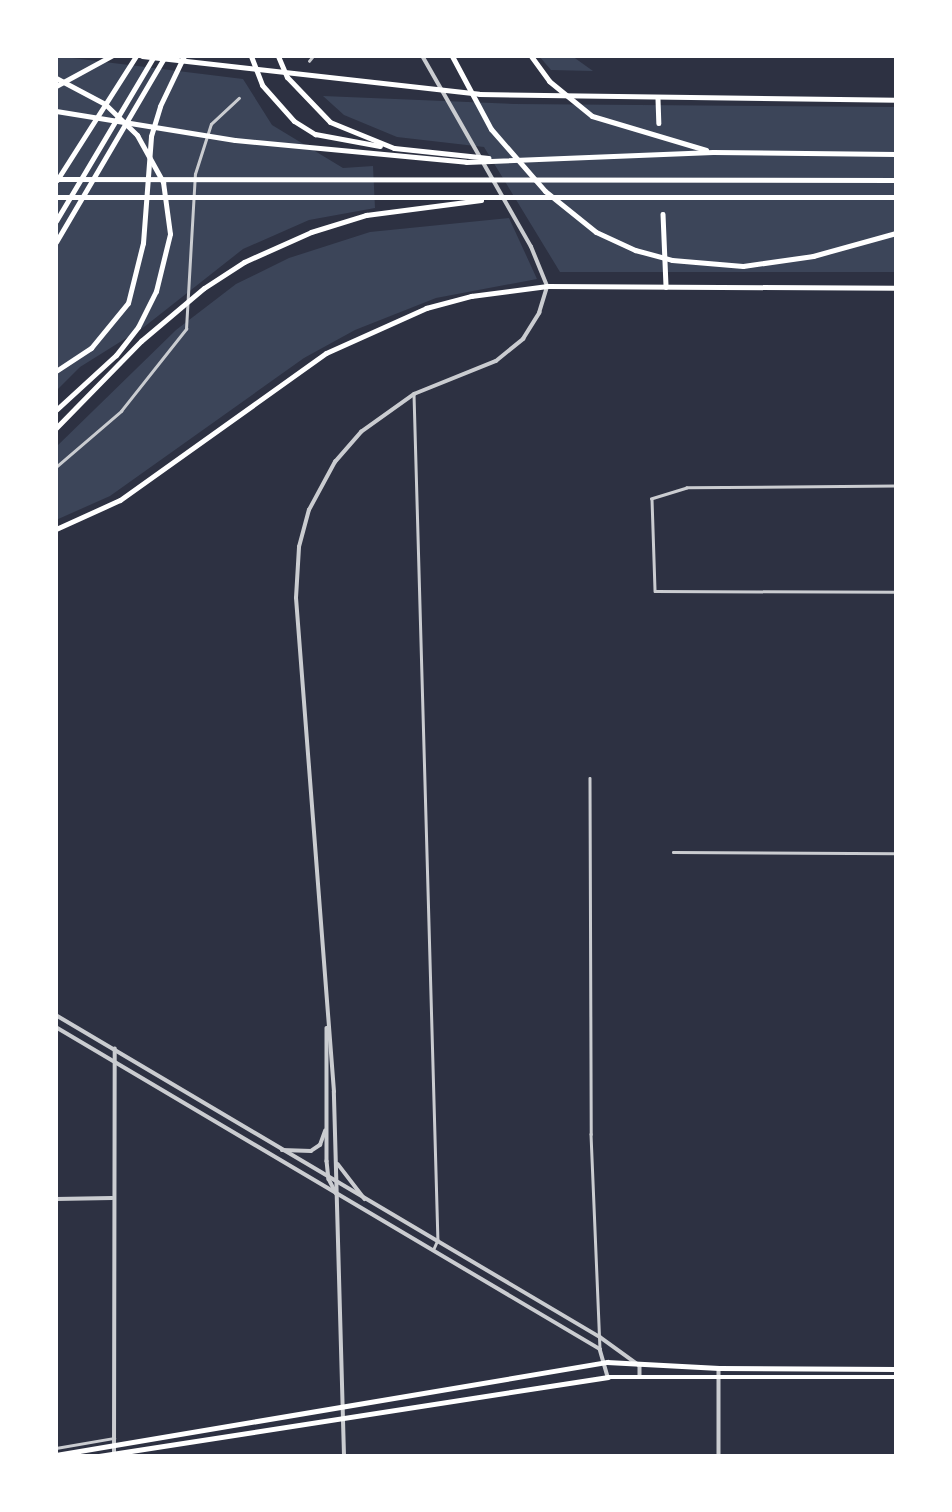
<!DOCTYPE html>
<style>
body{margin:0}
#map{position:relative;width:952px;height:1512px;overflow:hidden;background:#2d3142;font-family:Poppins,sans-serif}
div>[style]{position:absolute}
.green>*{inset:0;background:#3c4559}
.minor>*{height:2.5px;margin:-1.25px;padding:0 1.25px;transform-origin:1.25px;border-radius:1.25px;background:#caccd0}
.tertiary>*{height:3.5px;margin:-1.75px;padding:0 1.75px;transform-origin:1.75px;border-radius:1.75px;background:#caccd0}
.secondary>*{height:4.5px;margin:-2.25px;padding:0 2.25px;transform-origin:2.25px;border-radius:2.25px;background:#fff}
.trunk>*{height:5px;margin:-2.5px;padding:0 2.5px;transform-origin:2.5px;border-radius:2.5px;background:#fff}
.motorway>*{height:5px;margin:-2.5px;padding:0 2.5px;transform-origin:2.5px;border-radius:2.5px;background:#fff}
span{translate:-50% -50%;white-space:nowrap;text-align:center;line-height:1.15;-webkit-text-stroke:7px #fff;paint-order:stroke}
.frame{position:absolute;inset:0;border:58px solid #fff;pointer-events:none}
</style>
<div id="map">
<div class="green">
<div style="clip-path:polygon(56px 56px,243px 79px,272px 125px,343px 168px,373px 166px,375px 208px,309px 220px,243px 249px,144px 327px,80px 367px,56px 391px)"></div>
<div style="clip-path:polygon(539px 56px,572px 56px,593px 71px,551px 70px)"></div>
<div style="clip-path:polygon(323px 96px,514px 104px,896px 107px,896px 272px,560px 272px,484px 147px,397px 137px,344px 115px)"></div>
<div style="clip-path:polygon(509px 218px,537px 279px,436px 298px,355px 330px,304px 358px,110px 496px,56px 520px,56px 447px,176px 330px,236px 284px,289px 258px,370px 232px)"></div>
</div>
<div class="minor">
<div style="left:309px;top:61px;width:6px;rotate:-51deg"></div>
<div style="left:414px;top:394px;width:846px;rotate:88.38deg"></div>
<div style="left:438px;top:1240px;width:10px;rotate:114deg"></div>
<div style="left:56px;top:467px;width:86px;rotate:-40.7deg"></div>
<div style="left:121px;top:411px;width:105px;rotate:-51.6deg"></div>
<div style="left:186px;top:329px;width:155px;rotate:-86.7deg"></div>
<div style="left:195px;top:174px;width:52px;rotate:-72.3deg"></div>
<div style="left:211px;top:124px;width:38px;rotate:-43deg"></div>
<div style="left:896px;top:486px;width:209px;rotate:179.5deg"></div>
<div style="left:687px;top:488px;width:37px;rotate:163deg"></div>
<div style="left:652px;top:499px;width:92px;rotate:88.1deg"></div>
<div style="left:655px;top:591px;width:241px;rotate:0.2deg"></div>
<div style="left:590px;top:778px;width:356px;rotate:89.8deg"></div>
<div style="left:591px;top:1134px;width:215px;rotate:87.6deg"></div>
<div style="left:673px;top:852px;width:223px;rotate:0.3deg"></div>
<div style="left:56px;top:1448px;width:59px;rotate:-9.8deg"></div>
</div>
<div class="tertiary">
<div style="left:56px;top:1015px;width:632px;rotate:30.62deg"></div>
<div style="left:600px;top:1337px;width:49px;rotate:35.9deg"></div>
<div style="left:640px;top:1366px;width:11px;rotate:90deg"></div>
<div style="left:56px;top:1027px;width:632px;rotate:30.62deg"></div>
<div style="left:600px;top:1349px;width:29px;rotate:74deg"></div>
<div style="left:327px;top:1028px;width:133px;rotate:90deg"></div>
<div style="left:327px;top:1161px;width:18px;rotate:84deg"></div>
<div style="left:329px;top:1179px;width:16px;rotate:63deg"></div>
<div style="left:282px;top:1150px;width:29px;rotate:2deg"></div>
<div style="left:311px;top:1151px;width:11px;rotate:-34deg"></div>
<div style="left:320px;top:1145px;width:15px;rotate:-70deg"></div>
<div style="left:338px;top:1164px;width:44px;rotate:52.4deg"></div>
<div style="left:56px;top:1199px;width:56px;rotate:-1deg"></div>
<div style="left:719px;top:1368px;width:88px;rotate:90deg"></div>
<div style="left:114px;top:1456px;width:407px;rotate:-89.9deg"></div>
<div style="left:344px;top:1456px;width:364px;rotate:-91.6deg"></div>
<div style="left:334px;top:1092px;width:495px;rotate:-94.4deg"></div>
<div style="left:296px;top:598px;width:51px;rotate:-86.6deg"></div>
<div style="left:299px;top:547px;width:38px;rotate:-75deg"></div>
<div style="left:309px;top:510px;width:55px;rotate:-61.6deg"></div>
<div style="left:335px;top:462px;width:40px;rotate:-49deg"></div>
<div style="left:361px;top:432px;width:65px;rotate:-35.6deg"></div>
<div style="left:414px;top:394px;width:88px;rotate:-21.9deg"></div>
<div style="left:496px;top:361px;width:35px;rotate:-39deg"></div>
<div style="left:523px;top:339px;width:31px;rotate:-58deg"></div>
<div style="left:539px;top:313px;width:28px;rotate:-73deg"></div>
<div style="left:547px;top:286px;width:42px;rotate:-112.3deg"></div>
<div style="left:531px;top:247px;width:220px;rotate:-119.7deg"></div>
</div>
<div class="secondary">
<div style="left:658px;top:99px;width:24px;rotate:88deg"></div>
<div style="left:663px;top:214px;width:73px;rotate:87.6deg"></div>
<div style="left:56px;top:1455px;width:559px;rotate:-9.58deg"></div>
<div style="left:607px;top:1362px;width:112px;rotate:3.1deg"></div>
<div style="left:719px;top:1368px;width:177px;rotate:0.3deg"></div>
<div style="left:99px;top:1456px;width:515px;rotate:-8.82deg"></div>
<div style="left:608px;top:1377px;width:288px"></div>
</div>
<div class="trunk">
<div style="left:142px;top:56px;width:339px;rotate:6.4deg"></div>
<div style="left:479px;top:94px;width:417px;rotate:0.8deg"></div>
<div style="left:56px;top:529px;width:70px;rotate:-24.4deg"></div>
<div style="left:120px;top:500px;width:253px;rotate:-35.5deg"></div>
<div style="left:326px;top:353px;width:110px;rotate:-24.2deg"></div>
<div style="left:426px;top:308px;width:47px;rotate:-14.9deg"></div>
<div style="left:471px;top:296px;width:77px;rotate:-7.5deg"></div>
<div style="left:547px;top:286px;width:349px;rotate:0.3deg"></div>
</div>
<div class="motorway">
<div style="left:251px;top:56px;width:31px;rotate:69deg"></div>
<div style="left:262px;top:85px;width:48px;rotate:48.4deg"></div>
<div style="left:294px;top:121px;width:25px;rotate:32deg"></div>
<div style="left:315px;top:134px;width:66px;rotate:10.5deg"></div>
<div style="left:278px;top:56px;width:23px;rotate:67deg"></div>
<div style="left:287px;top:77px;width:62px;rotate:46.3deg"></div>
<div style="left:330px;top:122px;width:69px;rotate:22.1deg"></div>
<div style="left:394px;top:148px;width:95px;rotate:6.1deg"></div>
<div style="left:452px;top:56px;width:83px;rotate:61.9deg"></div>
<div style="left:491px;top:129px;width:82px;rotate:48.9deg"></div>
<div style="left:545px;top:191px;width:65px;rotate:38.8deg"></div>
<div style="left:596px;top:232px;width:43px;rotate:24.8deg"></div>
<div style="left:635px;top:250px;width:38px;rotate:15deg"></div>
<div style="left:672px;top:260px;width:71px;rotate:4.8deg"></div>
<div style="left:743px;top:266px;width:71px;rotate:-8.1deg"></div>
<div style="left:813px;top:256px;width:86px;rotate:-15.5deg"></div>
<div style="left:531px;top:56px;width:31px;rotate:54deg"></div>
<div style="left:549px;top:81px;width:55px;rotate:39.1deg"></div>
<div style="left:592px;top:116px;width:119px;rotate:16.6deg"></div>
<div style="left:56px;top:78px;width:55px;rotate:28deg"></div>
<div style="left:105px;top:104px;width:45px;rotate:44.1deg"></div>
<div style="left:137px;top:135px;width:54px;rotate:61deg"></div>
<div style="left:163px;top:182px;width:52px;rotate:82.3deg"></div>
<div style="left:170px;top:234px;width:59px;rotate:103.8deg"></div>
<div style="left:156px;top:291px;width:40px;rotate:116.6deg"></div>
<div style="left:138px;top:327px;width:36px;rotate:128deg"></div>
<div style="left:116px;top:355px;width:81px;rotate:137.5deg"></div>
<div style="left:56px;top:86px;width:63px;rotate:-28.6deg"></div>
<div style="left:56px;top:111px;width:181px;rotate:9.2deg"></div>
<div style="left:235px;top:140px;width:232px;rotate:5.4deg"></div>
<div style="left:466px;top:162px;width:247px;rotate:-2.3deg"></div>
<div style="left:713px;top:152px;width:183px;rotate:0.6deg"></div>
<div style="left:56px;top:179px;width:840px;rotate:0.07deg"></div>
<div style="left:57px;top:180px;width:147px;rotate:-57.5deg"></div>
<div style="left:56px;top:197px;width:840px"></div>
<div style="left:56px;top:221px;width:192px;rotate:-59.3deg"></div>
<div style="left:56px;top:242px;width:216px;rotate:-59.6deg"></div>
<div style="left:56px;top:371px;width:42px;rotate:-33.3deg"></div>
<div style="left:91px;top:348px;width:58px;rotate:-50.6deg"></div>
<div style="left:128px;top:303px;width:62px;rotate:-76deg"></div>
<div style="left:143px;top:243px;width:107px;rotate:-85.7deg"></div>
<div style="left:151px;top:136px;width:31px;rotate:-73deg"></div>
<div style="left:160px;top:106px;width:55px;rotate:-64.4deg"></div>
<div style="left:56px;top:428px;width:122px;rotate:-45.7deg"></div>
<div style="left:141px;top:341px;width:82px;rotate:-40.1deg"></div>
<div style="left:204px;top:288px;width:48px;rotate:-33deg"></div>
<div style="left:244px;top:262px;width:73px;rotate:-24.1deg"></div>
<div style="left:311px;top:232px;width:58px;rotate:-17.2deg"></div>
<div style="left:366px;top:215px;width:116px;rotate:-7.4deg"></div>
</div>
<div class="frame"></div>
</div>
